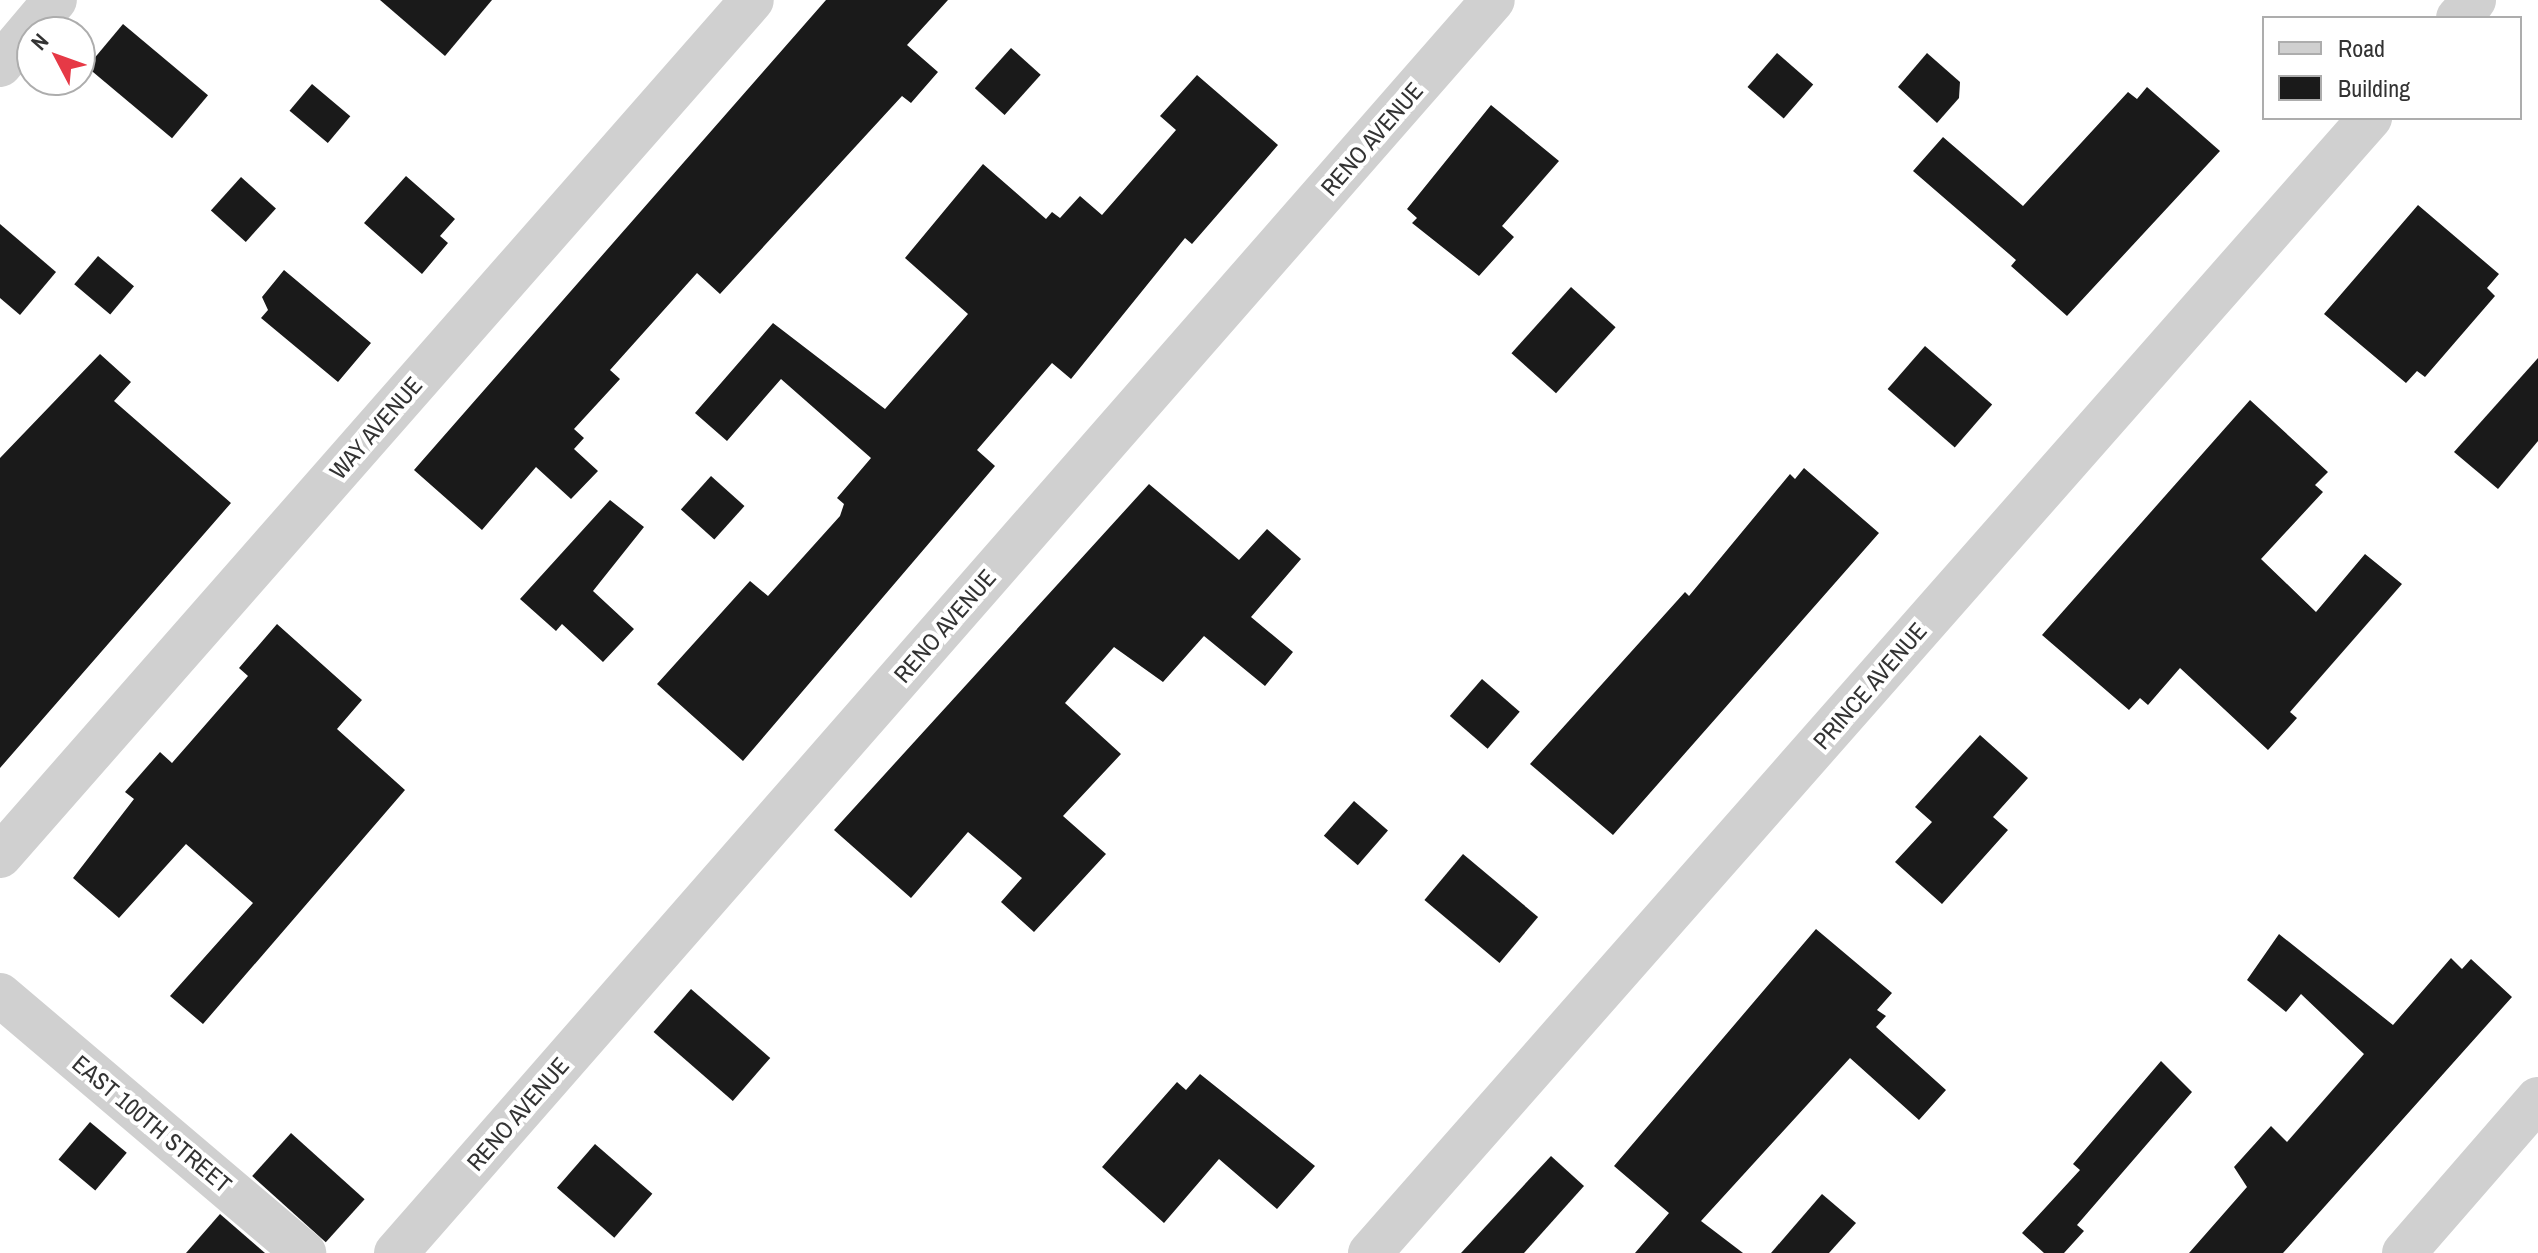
<!DOCTYPE html>
<style>
body{margin:0}
#map{position:relative;width:2538px;height:1253px;overflow:hidden;background:#fff;font-family:"Archivo Narrow",sans-serif}
div>[style]{position:absolute}
.building>*{inset:0;background:#1a1a1a;transform-origin:0 0}
.minor>*{height:44px;margin:-22px;padding:0 22px;transform-origin:22px;border-radius:22px;background:#d0d0d0}
span{translate:-50% -50%;white-space:nowrap;text-align:center;line-height:1.15;-webkit-text-stroke:8px #fff;paint-order:stroke}
.street-label{font-size:24px;color:#333}
.legend{position:absolute;left:2262px;top:16px;width:260px;height:104px;box-sizing:border-box;background:#fff;border:2px solid #adadad;margin:0;padding:10px 14px;list-style:none;font-size:24px;color:#333}
.legend li{display:flex;align-items:center;gap:16px;height:40px}
.legend b{width:40px;border:2px solid #adadad}
.north{position:absolute;left:16px;top:16px;width:80px;height:80px;box-sizing:border-box;background:#fff;border:2px solid #adadad;border-radius:50%;rotate:311deg;font-size:22px;font-weight:700;line-height:32px;text-align:center;color:#333}
.north::after{content:'';display:block;margin:auto;width:28px;height:36px;background:#e63946;clip-path:polygon(50% 0,100% 100%,50% 72%,0 100%)}
</style>
<div id="map">
<div class="building">
<div style="clip-path:polygon(380px 0,492px 0,445px 56px)"></div>
<div style="clip-path:polygon(826px 0,948px 0,907px 45px,938px 72px,911px 103px,902px 96px,720px 294px,697px 273px,610px 370px,620px 379px,574px 429px,584px 438px,574px 449px,598px 471px,571px 499px,536px 467px,482px 530px,414px 470px)"></div>
<div style="left:123px;top:24px;width:111px;height:56px;rotate:40deg"></div>
<div style="left:1011px;top:48px;width:40px;height:54px;rotate:42deg"></div>
<div style="left:1777px;top:53px;width:48px;height:45px;rotate:41deg"></div>
<div style="clip-path:polygon(1927px 53px,1960px 82px,1959px 98px,1937px 123px,1898px 87px)"></div>
<div style="clip-path:polygon(1197px 75px,1278px 145px,1192px 244px,1185px 238px,1071px 379px,1052px 363px,977px 450px,995px 466px,743px 761px,657px 684px,750px 581px,768px 596px,840px 516px,844px 504px,837px 498px,871px 458px,781px 379px,727px 441px,695px 413px,773px 323px,885px 409px,968px 314px,905px 258px,983px 164px,1046px 219px,1052px 212px,1060px 218px,1080px 196px,1102px 215px,1176px 130px,1160px 116px)"></div>
<div style="left:312px;top:84px;width:50px;height:35px;rotate:40deg"></div>
<div style="clip-path:polygon(2147px 87px,2220px 151px,2067px 316px,2011px 266px,2016px 260px,1913px 171px,1943px 137px,2023px 206px,2128px 92px,2137px 99px)"></div>
<div style="clip-path:polygon(1491px 105px,1559px 161px,1502px 226px,1514px 237px,1479px 276px,1412px 223px,1417px 218px,1407px 209px)"></div>
<div style="clip-path:polygon(406px 176px,455px 219px,440px 236px,448px 243px,422px 274px,364px 223px)"></div>
<div style="left:241px;top:177px;width:47px;height:45px;rotate:42deg"></div>
<div style="clip-path:polygon(2418px 205px,2499px 274px,2487px 288px,2495px 296px,2425px 377px,2417px 371px,2406px 383px,2324px 314px)"></div>
<div style="clip-path:polygon(0 224px,56px 272px,20px 315px,0 298px)"></div>
<div style="left:98px;top:256px;width:47px;height:37px;rotate:40deg"></div>
<div style="clip-path:polygon(284px 270px,371px 343px,338px 382px,261px 318px,268px 310px,262px 297px)"></div>
<div style="left:1571px;top:287px;width:60px;height:89px;rotate:42deg"></div>
<div style="left:1925px;top:346px;width:89px;height:57px;rotate:41deg"></div>
<div style="clip-path:polygon(100px 354px,131px 382px,114px 401px,231px 503px,0 768px,0 458px)"></div>
<div style="clip-path:polygon(2538px 358px,2538px 441px,2498px 489px,2454px 452px)"></div>
<div style="clip-path:polygon(2250px 400px,2328px 472px,2315px 485px,2323px 492px,2261px 559px,2316px 612px,2365px 554px,2402px 584px,2290px 712px,2297px 718px,2268px 750px,2180px 668px,2148px 705px,2140px 698px,2129px 710px,2042px 635px)"></div>
<div style="clip-path:polygon(1804px 468px,1879px 533px,1613px 835px,1530px 764px,1685px 592px,1689px 596px,1790px 474px,1795px 479px)"></div>
<div style="left:711px;top:476px;width:45px;height:45px;rotate:42deg"></div>
<div style="clip-path:polygon(1149px 484px,1239px 560px,1267px 529px,1301px 559px,1251px 617px,1293px 652px,1265px 686px,1204px 636px,1163px 682px,1114px 647px,1065px 703px,1121px 754px,1063px 816px,1106px 854px,1034px 932px,1001px 902px,1022px 878px,968px 832px,911px 898px,834px 830px)"></div>
<div style="clip-path:polygon(610px 500px,644px 527px,593px 591px,634px 629px,603px 662px,562px 624px,556px 631px,520px 599px)"></div>
<div style="clip-path:polygon(277px 624px,362px 700px,337px 729px,405px 790px,203px 1024px,170px 996px,253px 903px,186px 844px,119px 918px,73px 878px,134px 799px,125px 792px,160px 752px,172px 763px,248px 676px,239px 668px)"></div>
<div style="left:1482px;top:679px;width:50px;height:49px;rotate:41deg"></div>
<div style="clip-path:polygon(1980px 735px,2028px 778px,1993px 817px,2008px 830px,1942px 904px,1895px 862px,1932px 822px,1915px 807px)"></div>
<div style="left:1354px;top:801px;width:45px;height:46px;rotate:41deg"></div>
<div style="left:1463px;top:854px;width:98px;height:60px;rotate:40deg"></div>
<div style="clip-path:polygon(1816px 929px,1892px 993px,1877px 1010px,1886px 1016px,1876px 1027px,1946px 1090px,1919px 1120px,1850px 1058px,1701px 1221px,1743px 1253px,1635px 1253px,1669px 1213px,1614px 1166px)"></div>
<div style="clip-path:polygon(2279px 934px,2393px 1025px,2451px 958px,2462px 969px,2471px 959px,2512px 997px,2283px 1253px,2189px 1253px,2247px 1187px,2234px 1167px,2271px 1126px,2287px 1142px,2364px 1054px,2301px 994px,2286px 1012px,2247px 980px)"></div>
<div style="left:691px;top:989px;width:105px;height:57px;rotate:41deg"></div>
<div style="clip-path:polygon(2161px 1061px,2192px 1092px,2077px 1225px,2084px 1231px,2064px 1253px,2044px 1253px,2022px 1233px,2080px 1170px,2073px 1164px)"></div>
<div style="clip-path:polygon(1200px 1074px,1315px 1166px,1277px 1209px,1219px 1159px,1164px 1223px,1102px 1167px,1177px 1082px,1186px 1090px)"></div>
<div style="left:90px;top:1122px;width:48px;height:49px;rotate:40deg"></div>
<div style="left:291px;top:1133px;width:99px;height:58px;rotate:42deg"></div>
<div style="left:595px;top:1144px;width:76px;height:58px;rotate:41deg"></div>
<div style="clip-path:polygon(1551px 1156px,1584px 1186px,1524px 1253px,1461px 1253px)"></div>
<div style="clip-path:polygon(1822px 1194px,1856px 1223px,1829px 1253px,1771px 1253px)"></div>
<div style="clip-path:polygon(220px 1214px,265px 1253px,186px 1253px)"></div>
</div>
<div class="minor">
<div style="left:2458px;top:18px;width:24px;rotate:-48deg"></div>
<div style="left:0;top:65px;width:85px;rotate:-49.8deg"></div>
<div style="left:0;top:856px;width:1139px;rotate:-48.7deg"></div>
<div style="left:0;top:995px;width:399px;rotate:40.3deg"></div>
<div style="left:396px;top:1253px;width:1665px;rotate:-48.8deg"></div>
<div style="left:1370px;top:1253px;width:1513px;rotate:-48.62deg"></div>
<div style="left:2404px;top:1253px;width:204px;rotate:-49deg"></div>
</div>
<div class="street-label">
<span style="left:1372px;top:139px;rotate:-49deg">RENO AVENUE</span>
<span style="left:376px;top:428px;rotate:-49deg">WAY AVENUE</span>
<span style="left:945px;top:626px;rotate:-49deg">RENO AVENUE</span>
<span style="left:1870px;top:686px;rotate:-49deg">PRINCE AVENUE</span>
<span style="left:518px;top:1114px;rotate:-49deg">RENO AVENUE</span>
<span style="left:152px;top:1124px;rotate:40deg">EAST 100TH STREET</span>
</div>
<ul class="legend">
<li><b style="height:10px;background:#d0d0d0"></b>Road</li>
<li><b style="height:22px;background:#1a1a1a"></b>Building</li>
</ul>
<div class="north">N</div>
</div>
